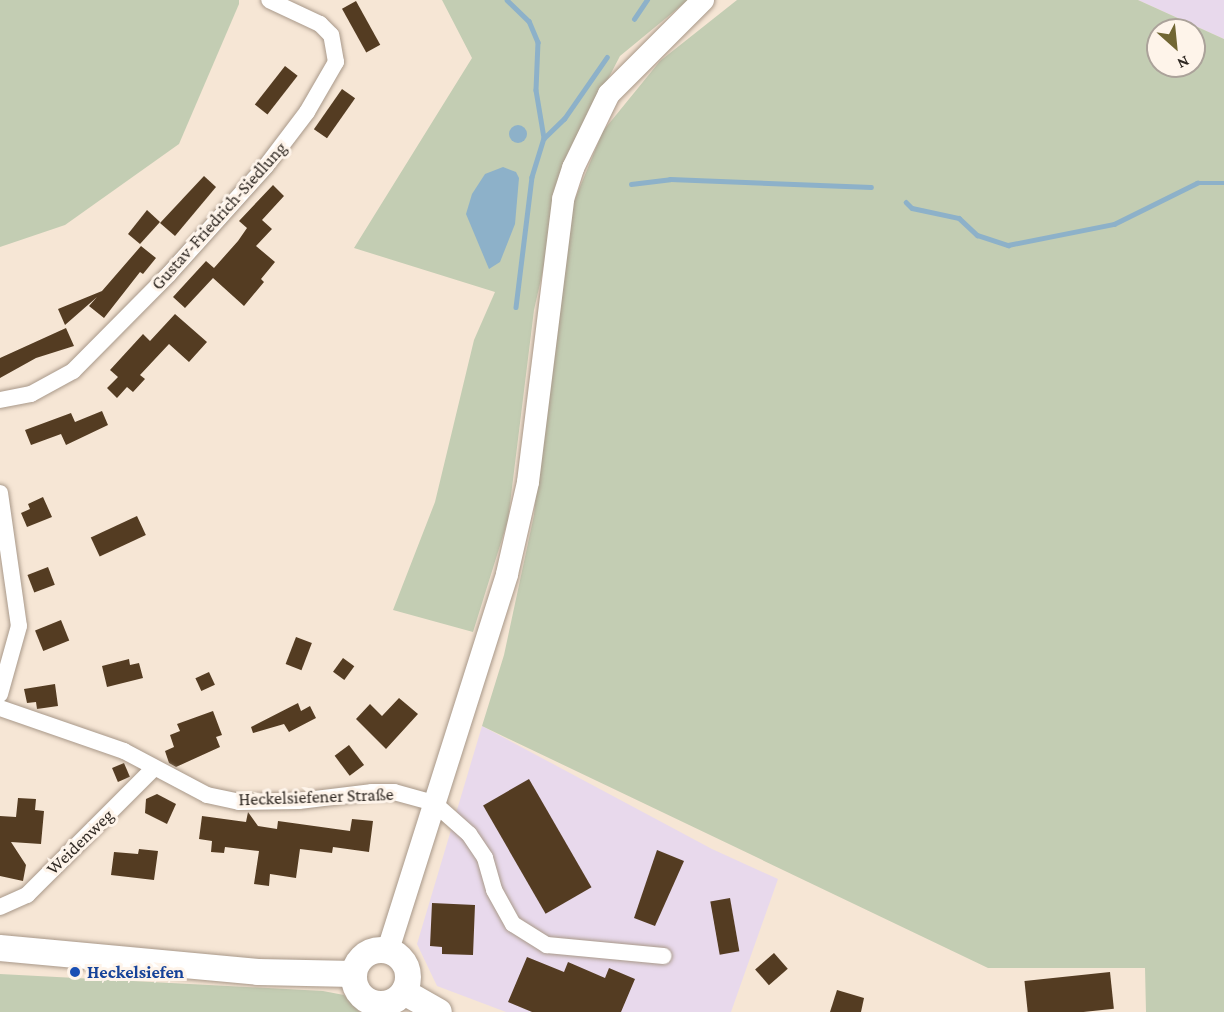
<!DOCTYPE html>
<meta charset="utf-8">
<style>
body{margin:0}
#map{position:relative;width:1224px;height:1012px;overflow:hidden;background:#f6e6d5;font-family:"Crimson Pro",serif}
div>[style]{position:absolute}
.commercial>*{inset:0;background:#e8d9ec}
.green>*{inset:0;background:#c3cdb3}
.water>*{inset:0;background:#8db1c9}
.round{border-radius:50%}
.stream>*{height:4.5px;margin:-2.25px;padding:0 2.25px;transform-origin:2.25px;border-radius:2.25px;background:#8db1c9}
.building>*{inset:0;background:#543c22;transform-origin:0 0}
.roads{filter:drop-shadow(0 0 2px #a89889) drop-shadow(0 0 2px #a89889)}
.minor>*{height:16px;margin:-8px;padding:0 8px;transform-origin:8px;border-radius:8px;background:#fff}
.secondary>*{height:22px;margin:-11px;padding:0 11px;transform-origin:11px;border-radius:11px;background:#fff}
.primary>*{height:26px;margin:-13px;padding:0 13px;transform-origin:13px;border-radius:13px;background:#fff}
.primary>.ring{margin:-13px;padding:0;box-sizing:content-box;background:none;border:26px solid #fff;border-radius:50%}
.dots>*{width:16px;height:16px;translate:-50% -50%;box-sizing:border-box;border:3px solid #fef4ea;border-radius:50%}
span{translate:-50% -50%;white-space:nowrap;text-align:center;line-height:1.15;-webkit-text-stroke:6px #fef4ea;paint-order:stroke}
.street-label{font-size:18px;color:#2f2822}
.transit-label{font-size:18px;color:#164399;font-weight:700}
.left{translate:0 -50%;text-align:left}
.north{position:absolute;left:1146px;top:18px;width:60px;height:60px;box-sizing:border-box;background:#fef4ea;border:2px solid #aba29a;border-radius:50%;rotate:153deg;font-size:16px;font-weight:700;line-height:24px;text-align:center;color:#2f2822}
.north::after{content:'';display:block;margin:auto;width:21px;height:27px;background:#716633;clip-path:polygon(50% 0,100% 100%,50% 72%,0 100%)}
</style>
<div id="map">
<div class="commercial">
<div style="clip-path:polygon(1138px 0,1224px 0,1224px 39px)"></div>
<div style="clip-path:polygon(482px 726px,712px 849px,778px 879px,731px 1012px,506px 1012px,437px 986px,417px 944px)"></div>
</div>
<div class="green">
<div style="clip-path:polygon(0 0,239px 0,239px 4px,179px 144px,65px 225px,0 247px)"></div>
<div style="clip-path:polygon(442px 0,688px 0,620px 56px,570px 152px,534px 310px,508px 520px,473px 632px,393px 610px,435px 502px,474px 340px,495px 292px,354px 248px,472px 58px)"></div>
<div style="clip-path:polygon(evenodd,737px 0,1138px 0,1224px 39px,1224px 1012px,1146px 1012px,1145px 968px,988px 968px,482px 726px,504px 655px,534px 515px,561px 233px,603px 131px,660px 61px,737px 0,1158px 30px,1194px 30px,1194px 66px,1158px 66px,1158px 30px)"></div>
<div style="clip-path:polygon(0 974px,323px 991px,344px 995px,360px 1012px,0 1012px)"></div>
</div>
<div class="water">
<div class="round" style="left:509px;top:125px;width:18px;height:18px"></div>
<div style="clip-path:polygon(503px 167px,516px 172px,519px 178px,515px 224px,500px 262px,489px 269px,466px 214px,472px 194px,485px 174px)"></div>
</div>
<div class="stream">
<div style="left:507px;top:0;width:30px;rotate:44deg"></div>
<div style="left:529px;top:21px;width:23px;rotate:67deg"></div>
<div style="left:538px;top:42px;width:48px;rotate:92.4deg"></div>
<div style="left:536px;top:90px;width:49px;rotate:80.5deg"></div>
<div style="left:544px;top:138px;width:41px;rotate:107.1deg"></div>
<div style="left:532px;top:177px;width:131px;rotate:97deg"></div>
<div style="left:634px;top:19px;width:23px;rotate:-56deg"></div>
<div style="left:544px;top:138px;width:28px;rotate:-44deg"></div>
<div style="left:564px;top:119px;width:75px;rotate:-55.3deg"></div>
<div style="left:631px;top:184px;width:39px;rotate:-7deg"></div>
<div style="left:670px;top:179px;width:201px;rotate:2.3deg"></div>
<div style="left:906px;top:202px;width:8px;rotate:45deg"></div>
<div style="left:912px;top:208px;width:48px;rotate:12deg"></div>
<div style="left:959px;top:218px;width:25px;rotate:43deg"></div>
<div style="left:977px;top:235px;width:33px;rotate:18deg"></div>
<div style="left:1008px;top:245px;width:108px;rotate:-11.2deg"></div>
<div style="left:1114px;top:224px;width:93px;rotate:-26.3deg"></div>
<div style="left:1197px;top:183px;width:27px"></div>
</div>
<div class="building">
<div style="left:356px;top:1px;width:50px;height:16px;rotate:61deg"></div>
<div style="left:285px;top:66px;width:16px;height:49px;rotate:38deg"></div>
<div style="left:342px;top:89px;width:16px;height:49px;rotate:35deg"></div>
<div style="clip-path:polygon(204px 176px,216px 187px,175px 236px,160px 223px)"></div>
<div style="clip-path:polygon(273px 185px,284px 196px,262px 220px,272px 229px,256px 246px,275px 262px,261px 279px,264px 282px,244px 306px,213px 278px,185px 308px,173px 297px,206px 261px,214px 268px,238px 241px,247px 228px,239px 221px)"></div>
<div style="clip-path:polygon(147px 210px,160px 222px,140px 244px,128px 234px)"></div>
<div style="clip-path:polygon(141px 246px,156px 258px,143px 274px,140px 272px,104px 318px,89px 306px,97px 297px,65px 325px,58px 309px,102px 291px)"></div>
<div style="clip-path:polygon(175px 314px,207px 342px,189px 362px,169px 344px,140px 375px,145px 379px,133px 392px,127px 387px,117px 398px,107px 388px,118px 377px,110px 370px,143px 334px,150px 341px)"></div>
<div style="clip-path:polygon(66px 328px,74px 346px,36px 358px,0 378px,0 358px)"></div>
<div style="clip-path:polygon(102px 411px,108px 425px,66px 445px,61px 434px,31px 445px,25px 430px,71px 413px,75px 422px)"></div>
<div style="clip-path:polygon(43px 497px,52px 517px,27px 527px,21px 513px,30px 509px,28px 504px)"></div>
<div style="left:137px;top:516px;width:21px;height:51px;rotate:65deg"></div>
<div style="left:48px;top:567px;width:19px;height:22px;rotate:69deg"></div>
<div style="left:61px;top:620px;width:22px;height:28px;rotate:68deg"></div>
<div style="left:296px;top:637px;width:17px;height:29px;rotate:21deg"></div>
<div style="left:343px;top:658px;width:14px;height:17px;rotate:36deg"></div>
<div style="clip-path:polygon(129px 659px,130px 665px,139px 663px,143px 678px,107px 687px,102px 666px)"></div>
<div style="left:209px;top:672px;width:14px;height:15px;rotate:65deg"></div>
<div style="clip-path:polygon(55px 684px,58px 706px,37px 709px,36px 702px,27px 703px,24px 689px)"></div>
<div style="clip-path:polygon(399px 698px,418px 714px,386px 749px,356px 719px,370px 704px,382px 716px)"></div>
<div style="clip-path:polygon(298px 703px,301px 711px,310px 706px,316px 718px,289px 732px,284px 724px,253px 733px,251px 727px)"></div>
<div style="clip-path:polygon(213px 711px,222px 735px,216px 737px,220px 747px,176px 767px,169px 763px,165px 751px,174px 747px,170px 735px,180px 731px,177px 724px)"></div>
<div style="left:349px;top:745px;width:25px;height:18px;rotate:53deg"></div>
<div style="left:124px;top:763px;width:15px;height:13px;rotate:67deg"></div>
<div style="left:529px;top:779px;width:125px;height:53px;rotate:60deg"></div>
<div style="clip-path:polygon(157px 794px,176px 804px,167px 824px,145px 813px,146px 799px)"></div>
<div style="clip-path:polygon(18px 798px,36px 799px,35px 810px,44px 811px,41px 844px,11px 842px,26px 865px,23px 881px,0 876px,0 816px,16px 817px)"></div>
<div style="clip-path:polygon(248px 812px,258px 826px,277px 829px,278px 821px,350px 831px,352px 819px,373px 821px,369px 852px,333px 847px,332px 853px,300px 849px,296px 878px,270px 874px,269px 886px,254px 884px,259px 851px,225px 847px,224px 853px,211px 852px,212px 841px,199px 839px,202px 816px,246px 822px)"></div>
<div style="clip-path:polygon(139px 849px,158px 851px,154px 880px,111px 875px,114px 852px,138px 854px)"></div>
<div style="clip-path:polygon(657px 850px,684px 861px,655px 926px,634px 918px)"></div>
<div style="left:730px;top:898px;width:54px;height:20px;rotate:80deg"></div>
<div style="clip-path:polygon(432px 903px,475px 905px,473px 955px,442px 954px,442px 947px,430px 946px)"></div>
<div style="left:774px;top:953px;width:21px;height:25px;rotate:49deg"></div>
<div style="clip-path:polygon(527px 957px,564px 972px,568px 962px,605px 978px,609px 968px,635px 979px,621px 1012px,532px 1012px,508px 1002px)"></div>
<div style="left:1110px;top:972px;width:37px;height:86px;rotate:84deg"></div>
<div style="clip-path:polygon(837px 990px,864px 998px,861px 1012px,830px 1012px)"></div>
</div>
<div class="roads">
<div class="minor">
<div style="left:0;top:400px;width:32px;rotate:-11deg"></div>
<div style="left:31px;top:394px;width:48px;rotate:-28.7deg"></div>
<div style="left:73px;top:371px;width:136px;rotate:-45.3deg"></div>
<div style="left:169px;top:274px;width:145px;rotate:-48.1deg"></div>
<div style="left:266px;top:166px;width:68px;rotate:-52.8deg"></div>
<div style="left:307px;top:112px;width:58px;rotate:-59.9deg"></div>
<div style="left:336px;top:62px;width:27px;rotate:-100deg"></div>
<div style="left:331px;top:35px;width:16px;rotate:-135deg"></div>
<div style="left:320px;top:24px;width:56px;rotate:-154.8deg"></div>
<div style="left:0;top:493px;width:134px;rotate:81.9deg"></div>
<div style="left:19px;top:626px;width:71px;rotate:105.6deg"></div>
<div style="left:0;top:708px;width:131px;rotate:19.1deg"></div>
<div style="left:124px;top:751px;width:94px;rotate:27.9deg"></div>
<div style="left:207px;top:795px;width:33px;rotate:12deg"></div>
<div style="left:239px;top:802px;width:60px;rotate:-1deg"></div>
<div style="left:299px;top:801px;width:74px;rotate:-7deg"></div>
<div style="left:372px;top:792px;width:22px"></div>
<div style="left:394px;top:792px;width:41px;rotate:15.4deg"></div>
<div style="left:434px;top:803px;width:47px;rotate:41.5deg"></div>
<div style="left:469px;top:834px;width:29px;rotate:56deg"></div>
<div style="left:485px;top:858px;width:33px;rotate:74deg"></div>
<div style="left:494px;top:890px;width:39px;rotate:61deg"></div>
<div style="left:513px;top:924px;width:40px;rotate:32deg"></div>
<div style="left:547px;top:945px;width:117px;rotate:5.4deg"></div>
<div style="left:0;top:907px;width:30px;rotate:-24deg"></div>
<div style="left:27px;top:895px;width:180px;rotate:-45deg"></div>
</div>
<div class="secondary">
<div style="left:388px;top:950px;width:394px;rotate:-72.4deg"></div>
<div style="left:507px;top:574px;width:94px;rotate:-77.1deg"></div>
<div style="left:528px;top:482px;width:285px;rotate:-82.9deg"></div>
<div style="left:563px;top:199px;width:33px;rotate:-72deg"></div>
<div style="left:573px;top:168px;width:82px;rotate:-64.1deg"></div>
<div style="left:609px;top:94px;width:133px;rotate:-45deg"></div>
</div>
<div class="primary">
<div style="left:0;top:948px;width:259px;rotate:5.3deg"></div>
<div style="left:258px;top:972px;width:96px;rotate:1.2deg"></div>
<div class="ring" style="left:354px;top:950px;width:28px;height:28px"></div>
<div style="left:404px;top:992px;width:40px;rotate:29.7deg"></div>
</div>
</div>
<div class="dots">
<div style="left:75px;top:972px;background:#1a4fb4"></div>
</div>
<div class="street-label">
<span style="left:219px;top:216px;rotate:-48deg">Gustav-Friedrich-Siedlung</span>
<span style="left:316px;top:797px;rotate:-2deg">Heckelsiefener Straße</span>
<span style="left:80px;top:842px;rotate:-44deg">Weidenweg</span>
</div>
<div class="transit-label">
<span class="left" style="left:87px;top:972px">Heckelsiefen</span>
</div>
<div class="north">N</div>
</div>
